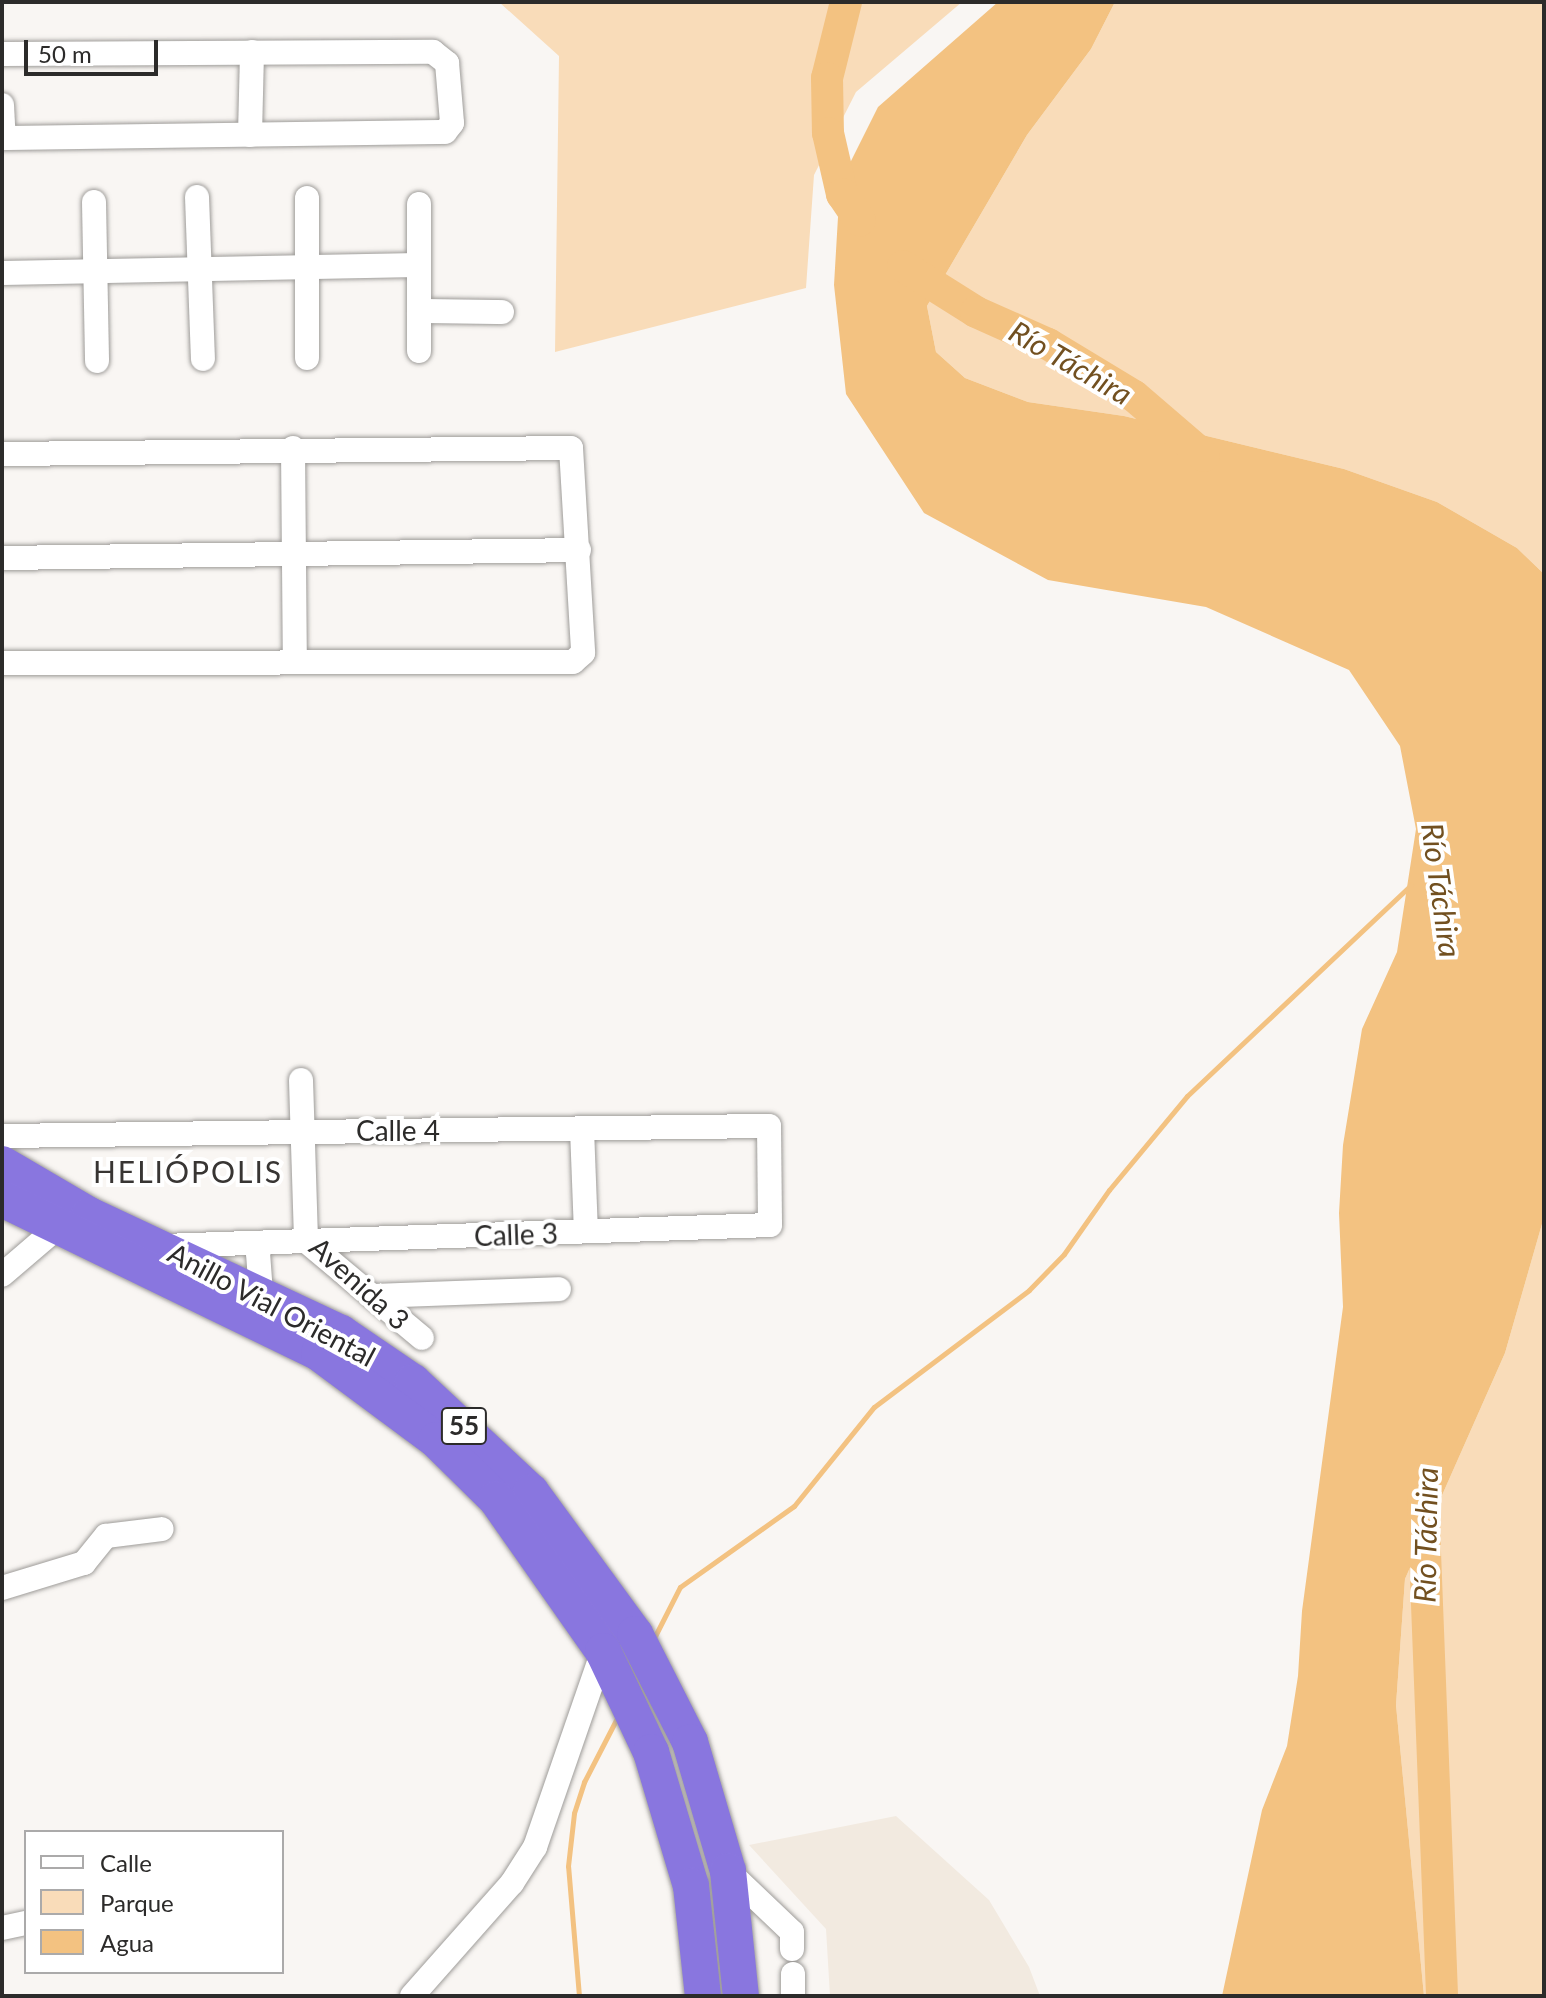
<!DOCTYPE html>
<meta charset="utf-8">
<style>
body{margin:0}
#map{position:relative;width:1546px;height:1998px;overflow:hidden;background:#f9f6f3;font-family:Lato,sans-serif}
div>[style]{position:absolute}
.built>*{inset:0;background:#f2eae0}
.green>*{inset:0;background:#f9dcb9}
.water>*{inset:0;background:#f3c281}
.stream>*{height:5px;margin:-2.5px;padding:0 2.5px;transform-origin:2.5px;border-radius:2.5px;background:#f3c281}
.river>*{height:32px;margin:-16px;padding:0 16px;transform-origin:16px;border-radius:16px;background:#f3c281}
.roads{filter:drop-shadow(0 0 2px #9e9c99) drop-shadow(0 0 2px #9e9c99)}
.minor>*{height:24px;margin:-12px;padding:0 12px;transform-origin:12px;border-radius:12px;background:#fff}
.highway>*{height:36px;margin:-18px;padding:0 18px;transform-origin:18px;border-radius:18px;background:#8976df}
span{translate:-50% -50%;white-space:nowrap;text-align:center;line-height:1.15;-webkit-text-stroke:8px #fff;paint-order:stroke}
.shield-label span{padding:2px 6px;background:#fff;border:2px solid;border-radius:6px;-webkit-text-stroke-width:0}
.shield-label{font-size:26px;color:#2c2b2a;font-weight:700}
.street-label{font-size:28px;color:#2c2b2a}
.water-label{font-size:30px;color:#725020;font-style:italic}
.neighbourhood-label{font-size:30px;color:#383533;letter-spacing:2px}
.frame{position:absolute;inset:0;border:4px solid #2c2b2a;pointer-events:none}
.legend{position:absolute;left:24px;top:1830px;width:260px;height:144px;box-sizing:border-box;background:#fff;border:2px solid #abaaaa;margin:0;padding:10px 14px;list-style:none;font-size:24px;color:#2c2b2a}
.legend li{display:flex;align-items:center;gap:16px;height:40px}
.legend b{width:40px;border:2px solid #abaaaa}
.scale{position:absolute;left:24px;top:40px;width:134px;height:36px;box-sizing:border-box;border:4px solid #2c2b2a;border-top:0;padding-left:10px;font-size:24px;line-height:28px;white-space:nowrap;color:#2c2b2a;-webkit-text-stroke:6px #fff;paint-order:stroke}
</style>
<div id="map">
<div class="built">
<div style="clip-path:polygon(896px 1816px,989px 1900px,1029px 1967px,1040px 1996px,830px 1996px,826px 1929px,749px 1845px)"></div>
</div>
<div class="green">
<div style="clip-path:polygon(499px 2px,962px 2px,856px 92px,814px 175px,806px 288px,555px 352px,559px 56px)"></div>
<div style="clip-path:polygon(1115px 2px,1544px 2px,1544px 574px,1517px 548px,1437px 502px,1344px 469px,1124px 416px,1028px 402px,965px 378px,936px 352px,927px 306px,1027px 135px,1091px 49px)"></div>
<div style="clip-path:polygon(1544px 1217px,1544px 1996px,1424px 1996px,1396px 1705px,1405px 1579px,1505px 1353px)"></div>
</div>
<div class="water">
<div style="clip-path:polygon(998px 2px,1115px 2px,1091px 49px,1027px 135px,927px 306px,936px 352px,965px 378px,1028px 402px,1124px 416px,1344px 469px,1437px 502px,1517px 548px,1544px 574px,1544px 1217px,1505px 1353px,1405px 1579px,1396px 1705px,1424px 1996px,1222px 1996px,1262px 1810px,1287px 1746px,1298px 1676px,1302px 1611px,1343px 1307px,1339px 1213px,1343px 1145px,1362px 1029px,1397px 952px,1416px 829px,1400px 746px,1349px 670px,1206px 607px,1048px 580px,924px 513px,846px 394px,834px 285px,840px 183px,878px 107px)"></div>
</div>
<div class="stream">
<div style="left:654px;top:1638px;width:57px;rotate:-63deg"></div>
<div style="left:680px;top:1587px;width:140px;rotate:-35.4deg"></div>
<div style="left:794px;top:1506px;width:127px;rotate:-51.1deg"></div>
<div style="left:874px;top:1407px;width:194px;rotate:-37deg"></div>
<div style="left:1029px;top:1290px;width:50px;rotate:-45.8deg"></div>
<div style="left:1064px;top:1254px;width:78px;rotate:-54.9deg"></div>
<div style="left:1109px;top:1190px;width:122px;rotate:-50.3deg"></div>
<div style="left:1187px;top:1096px;width:308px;rotate:-43.3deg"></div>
<div style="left:579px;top:1996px;width:130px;rotate:-94.8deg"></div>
<div style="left:568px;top:1866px;width:53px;rotate:-83.5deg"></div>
<div style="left:574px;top:1813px;width:33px;rotate:-72deg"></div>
<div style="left:584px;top:1782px;width:74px;rotate:-62.7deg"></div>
</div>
<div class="river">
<div style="left:846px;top:2px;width:78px;rotate:104deg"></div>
<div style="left:827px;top:78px;width:55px;rotate:89deg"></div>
<div style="left:828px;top:133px;width:63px;rotate:77.1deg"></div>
<div style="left:842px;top:194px;width:32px;rotate:56deg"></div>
<div style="left:903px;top:266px;width:86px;rotate:32.2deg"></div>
<div style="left:976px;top:312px;width:79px;rotate:24deg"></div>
<div style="left:1048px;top:344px;width:100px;rotate:31.2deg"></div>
<div style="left:1134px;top:396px;width:92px;rotate:40.6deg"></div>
<div style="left:1423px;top:1500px;width:496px;rotate:87.8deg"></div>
</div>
<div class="roads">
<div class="minor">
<div style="left:2px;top:54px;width:431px;rotate:-0.3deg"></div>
<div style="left:433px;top:52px;width:18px;rotate:38deg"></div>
<div style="left:447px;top:63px;width:60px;rotate:85.2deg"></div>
<div style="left:452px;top:123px;width:11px;rotate:128deg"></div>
<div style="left:445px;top:132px;width:443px;rotate:179.2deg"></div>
<div style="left:2px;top:105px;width:33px;rotate:87deg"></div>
<div style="left:250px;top:135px;width:83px;rotate:-88.6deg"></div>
<div style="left:197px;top:197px;width:162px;rotate:87.9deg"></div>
<div style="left:94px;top:202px;width:159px;rotate:88.9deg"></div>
<div style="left:2px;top:273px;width:417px;rotate:-1.1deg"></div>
<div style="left:419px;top:311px;width:83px;rotate:0.7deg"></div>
<div style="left:419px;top:351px;width:147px;rotate:-90deg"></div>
<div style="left:307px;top:358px;width:160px;rotate:-90deg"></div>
<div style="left:293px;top:448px;width:213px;rotate:89.5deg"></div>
<div style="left:2px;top:454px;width:569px;rotate:-0.6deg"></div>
<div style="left:571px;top:448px;width:205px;rotate:86.6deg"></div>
<div style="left:583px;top:653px;width:13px;rotate:138deg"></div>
<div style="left:573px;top:662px;width:571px;rotate:179.9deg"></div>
<div style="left:2px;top:558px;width:577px;rotate:-0.79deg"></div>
<div style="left:301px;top:1080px;width:161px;rotate:88.2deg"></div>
<div style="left:306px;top:1241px;width:151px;rotate:39.9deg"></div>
<div style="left:582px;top:1129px;width:102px;rotate:87.8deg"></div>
<div style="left:2px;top:1136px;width:767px;rotate:-0.75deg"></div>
<div style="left:769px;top:1126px;width:99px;rotate:89.4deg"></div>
<div style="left:770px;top:1225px;width:606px;rotate:178.02deg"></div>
<div style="left:2px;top:1275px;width:74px;rotate:-40.6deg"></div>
<div style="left:261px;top:1293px;width:40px;rotate:-94.3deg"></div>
<div style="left:258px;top:1253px;width:11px;rotate:-68deg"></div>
<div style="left:372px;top:1296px;width:187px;rotate:-2.1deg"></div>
<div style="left:2px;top:1588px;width:86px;rotate:-17deg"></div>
<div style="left:84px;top:1563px;width:35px;rotate:-51deg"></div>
<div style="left:106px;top:1536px;width:56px;rotate:-7.1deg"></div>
<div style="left:728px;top:1871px;width:88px;rotate:43.6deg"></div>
<div style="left:792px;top:1932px;width:17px;rotate:90deg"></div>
<div style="left:2px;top:1928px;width:25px;rotate:-12deg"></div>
<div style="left:793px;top:1974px;width:22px;rotate:90deg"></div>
<div style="left:412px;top:1996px;width:151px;rotate:-48.5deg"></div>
<div style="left:512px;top:1883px;width:43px;rotate:-57.4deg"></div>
<div style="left:535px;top:1847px;width:207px;rotate:-70.9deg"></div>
</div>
<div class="highway">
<div style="left:2px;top:1164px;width:101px;rotate:30.4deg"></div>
<div style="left:89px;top:1215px;width:278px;rotate:25.1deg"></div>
<div style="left:341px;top:1333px;width:87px;rotate:34.2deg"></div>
<div style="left:413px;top:1382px;width:161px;rotate:43deg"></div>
<div style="left:531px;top:1492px;width:176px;rotate:53.8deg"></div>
<div style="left:635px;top:1634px;width:121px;rotate:63deg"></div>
<div style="left:690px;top:1742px;width:134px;rotate:73.6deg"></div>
<div style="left:728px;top:1871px;width:126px;rotate:84.1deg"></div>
<div style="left:2px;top:1199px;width:352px;rotate:25.9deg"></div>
<div style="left:319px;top:1353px;width:146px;rotate:36.6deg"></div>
<div style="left:436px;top:1440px;width:84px;rotate:44.5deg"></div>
<div style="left:496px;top:1499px;width:186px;rotate:54.9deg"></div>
<div style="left:603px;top:1651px;width:112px;rotate:64.6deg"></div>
<div style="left:651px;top:1752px;width:140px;rotate:73.4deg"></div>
<div style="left:691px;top:1886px;width:111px;rotate:83.8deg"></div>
</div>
</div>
<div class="shield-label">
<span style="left:464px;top:1426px">55</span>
</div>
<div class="street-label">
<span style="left:398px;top:1130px">Calle 4</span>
<span style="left:516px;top:1234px;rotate:-2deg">Calle 3</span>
<span style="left:360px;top:1283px;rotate:42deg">Avenida 3</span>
<span style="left:272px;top:1304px;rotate:28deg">Anillo Vial Oriental</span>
</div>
<div class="water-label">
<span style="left:1071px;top:362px;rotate:30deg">Río Táchira</span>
<span style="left:1442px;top:890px;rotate:82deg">Río Táchira</span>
<span style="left:1425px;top:1535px;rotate:-89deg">Río Táchira</span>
</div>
<div class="neighbourhood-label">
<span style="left:188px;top:1171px">HELIÓPOLIS</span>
</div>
<div class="frame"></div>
<ul class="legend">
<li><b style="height:10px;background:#fff"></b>Calle</li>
<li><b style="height:22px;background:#f9dcb9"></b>Parque</li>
<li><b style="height:22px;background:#f3c281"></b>Agua</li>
</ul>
<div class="scale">50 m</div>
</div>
